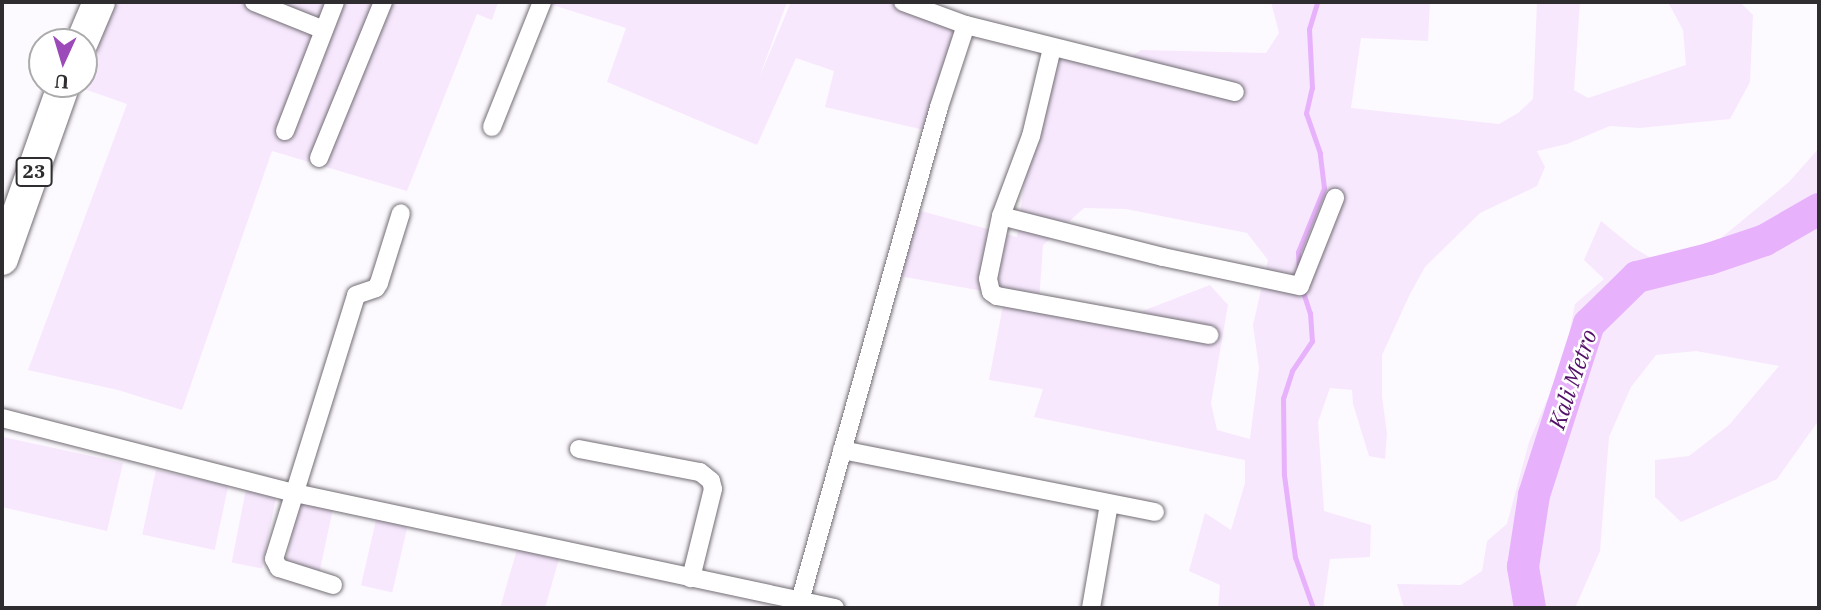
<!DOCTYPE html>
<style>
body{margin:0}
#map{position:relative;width:1821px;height:610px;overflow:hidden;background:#fdfaff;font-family:"IBM Plex Serif",serif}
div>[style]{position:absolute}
.green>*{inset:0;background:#f7e8fe;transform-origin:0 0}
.stream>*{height:5px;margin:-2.5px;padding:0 2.5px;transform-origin:2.5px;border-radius:2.5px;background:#e7b2fb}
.river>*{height:32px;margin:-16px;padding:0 16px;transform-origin:16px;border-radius:16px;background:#e7b2fb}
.roads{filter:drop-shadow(0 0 2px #726d74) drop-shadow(0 0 2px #726d74)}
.street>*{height:18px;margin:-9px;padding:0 9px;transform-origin:9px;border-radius:9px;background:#fff}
.highway>*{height:32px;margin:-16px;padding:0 16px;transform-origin:16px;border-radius:16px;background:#fff}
span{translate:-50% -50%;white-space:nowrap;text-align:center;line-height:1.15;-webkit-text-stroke:5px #fff;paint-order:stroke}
.shield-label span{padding:2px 5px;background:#fff;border:2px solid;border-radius:5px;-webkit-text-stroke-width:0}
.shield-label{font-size:19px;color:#2f2d30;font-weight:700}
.water-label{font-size:23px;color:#521066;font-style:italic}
.frame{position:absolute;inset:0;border:4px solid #2f2d30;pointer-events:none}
.north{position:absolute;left:28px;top:28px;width:70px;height:70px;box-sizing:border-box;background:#fff;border:2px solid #acabac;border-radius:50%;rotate:184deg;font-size:19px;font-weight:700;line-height:28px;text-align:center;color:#2f2d30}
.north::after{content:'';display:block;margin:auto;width:24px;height:32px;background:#9c4ab9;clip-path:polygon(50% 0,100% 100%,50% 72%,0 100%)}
</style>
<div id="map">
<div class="green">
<div style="clip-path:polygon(94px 2px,498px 2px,492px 20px,477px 14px,407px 191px,272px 151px,182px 410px,118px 390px,28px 370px,127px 104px,70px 84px,84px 84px,84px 42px)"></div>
<div style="clip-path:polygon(543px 2px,787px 2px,759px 78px,791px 2px,923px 2px,966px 17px,933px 132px,825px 107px,834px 71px,796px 58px,757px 145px,607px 82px,626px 28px)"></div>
<div style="clip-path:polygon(evenodd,1271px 2px,1430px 2px,1428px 41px,1361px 38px,1351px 108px,1499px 124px,1518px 113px,1533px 99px,1537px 2px,1580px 2px,1574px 90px,1588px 98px,1686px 65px,1683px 30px,1668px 2px,1740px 2px,1753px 15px,1750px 82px,1730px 119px,1640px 128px,1610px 126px,1567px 144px,1537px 151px,1545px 167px,1537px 186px,1480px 213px,1425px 267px,1410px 294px,1382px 355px,1382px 396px,1387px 434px,1385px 459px,1369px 456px,1353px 404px,1352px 390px,1330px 388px,1318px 422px,1324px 511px,1371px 525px,1370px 557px,1330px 559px,1323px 608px,1218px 608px,1220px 585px,1189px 571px,1205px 513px,1231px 530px,1245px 483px,1245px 460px,1034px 417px,1043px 389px,989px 380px,1005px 295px,888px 274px,906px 207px,1017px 237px,1024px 183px,1060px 44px,1122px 63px,1141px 50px,1266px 53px,1279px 33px,1271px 2px,1084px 208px,1126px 209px,1247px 233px,1268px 260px,1253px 325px,1259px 368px,1250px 439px,1217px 430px,1211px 403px,1228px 305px,1210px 285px,1140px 312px,1039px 302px,1043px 245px,1084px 208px)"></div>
<div style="clip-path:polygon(1819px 148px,1819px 420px,1777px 479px,1681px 522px,1655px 497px,1655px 460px,1689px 456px,1729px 425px,1779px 366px,1696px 351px,1656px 355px,1631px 387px,1609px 437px,1600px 551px,1575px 608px,1404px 608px,1397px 584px,1461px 585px,1482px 571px,1487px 541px,1507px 524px,1529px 442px,1564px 360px,1575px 304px,1604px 279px,1584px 260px,1601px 221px,1634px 248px,1660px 263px,1693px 261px,1789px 182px)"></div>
<div style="clip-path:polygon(3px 437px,123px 463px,107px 531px,2px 507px)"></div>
<div style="left:156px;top:470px;width:74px;height:66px;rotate:12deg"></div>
<div style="left:246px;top:489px;width:31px;height:75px;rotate:11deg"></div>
<div style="left:299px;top:500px;width:35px;height:70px;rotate:12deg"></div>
<div style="left:377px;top:516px;width:32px;height:71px;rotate:13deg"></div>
<div style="clip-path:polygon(518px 546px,560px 555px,545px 608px,500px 608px)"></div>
</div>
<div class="stream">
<div style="left:1299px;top:271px;width:19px;rotate:-93deg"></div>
<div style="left:1298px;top:252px;width:69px;rotate:-67.9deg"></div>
<div style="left:1324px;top:188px;width:35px;rotate:-97deg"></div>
<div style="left:1320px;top:153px;width:42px;rotate:-109.3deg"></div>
<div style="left:1306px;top:113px;width:26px;rotate:-77deg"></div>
<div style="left:1312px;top:88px;width:59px;rotate:-92.9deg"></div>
<div style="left:1309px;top:29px;width:28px;rotate:-73deg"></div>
<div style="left:1302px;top:289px;width:25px;rotate:72deg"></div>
<div style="left:1310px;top:313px;width:28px;rotate:86deg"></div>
<div style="left:1312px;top:341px;width:36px;rotate:124deg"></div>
<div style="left:1292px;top:371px;width:28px;rotate:108deg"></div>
<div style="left:1283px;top:398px;width:77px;rotate:89.3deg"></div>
<div style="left:1284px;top:475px;width:83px;rotate:82.4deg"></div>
<div style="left:1295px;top:557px;width:54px;rotate:70.6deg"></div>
</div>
<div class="river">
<div style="left:1530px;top:608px;width:42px;rotate:-99.7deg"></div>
<div style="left:1523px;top:567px;width:73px;rotate:-81.3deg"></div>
<div style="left:1534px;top:495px;width:180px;rotate:-72.2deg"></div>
<div style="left:1589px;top:324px;width:67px;rotate:-44.4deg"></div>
<div style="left:1637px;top:277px;width:74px;rotate:-14deg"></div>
<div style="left:1709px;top:259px;width:59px;rotate:-18.7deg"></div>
<div style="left:1765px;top:240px;width:62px;rotate:-29.9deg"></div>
</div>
<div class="roads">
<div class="street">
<div style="left:254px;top:2px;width:75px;rotate:21.8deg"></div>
<div style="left:903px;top:2px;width:67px;rotate:20.1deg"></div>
<div style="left:966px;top:25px;width:277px;rotate:14deg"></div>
<div style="left:1052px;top:48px;width:90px;rotate:103.4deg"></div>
<div style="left:1031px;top:136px;width:85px;rotate:110.6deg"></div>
<div style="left:1001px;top:216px;width:167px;rotate:14.2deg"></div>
<div style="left:1163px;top:257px;width:140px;rotate:12deg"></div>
<div style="left:1300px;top:286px;width:95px;rotate:-68.3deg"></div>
<div style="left:492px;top:127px;width:135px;rotate:-68.2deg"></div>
<div style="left:285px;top:131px;width:138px;rotate:-68.8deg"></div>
<div style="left:319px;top:158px;width:169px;rotate:-67.7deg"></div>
<div style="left:1001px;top:216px;width:64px;rotate:101.7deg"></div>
<div style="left:988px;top:279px;width:13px;rotate:77deg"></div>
<div style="left:991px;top:292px;width:7px;rotate:34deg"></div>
<div style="left:997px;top:296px;width:216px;rotate:10.4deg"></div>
<div style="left:2px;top:418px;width:302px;rotate:14.4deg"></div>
<div style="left:295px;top:493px;width:552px;rotate:12.02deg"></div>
<div style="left:579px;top:449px;width:123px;rotate:10.8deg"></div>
<div style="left:700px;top:472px;width:14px;rotate:39deg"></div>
<div style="left:711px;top:481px;width:8px;rotate:76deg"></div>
<div style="left:713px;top:489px;width:92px;rotate:103.9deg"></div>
<div style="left:842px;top:450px;width:319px;rotate:11.2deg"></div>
<div style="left:333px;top:585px;width:57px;rotate:-162.5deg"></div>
<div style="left:279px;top:568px;width:10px;rotate:-119deg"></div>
<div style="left:274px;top:559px;width:276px;rotate:-72.7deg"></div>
<div style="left:356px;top:295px;width:21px;rotate:-19deg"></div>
<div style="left:376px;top:288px;width:6px;rotate:-59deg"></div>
<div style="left:379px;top:283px;width:73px;rotate:-72.6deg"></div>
<div style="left:798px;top:608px;width:520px;rotate:-74.28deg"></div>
<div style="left:939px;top:107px;width:86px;rotate:-71.8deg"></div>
<div style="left:1091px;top:608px;width:106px;rotate:-80.2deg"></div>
</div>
<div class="highway">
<div style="left:82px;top:42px;width:43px;rotate:-67deg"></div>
<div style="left:2px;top:259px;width:186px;rotate:-70.5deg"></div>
</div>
</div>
<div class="shield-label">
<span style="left:34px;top:172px">23</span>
</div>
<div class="water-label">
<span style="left:1572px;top:379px;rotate:-71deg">Kali Metro</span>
</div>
<div class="frame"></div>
<div class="north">U</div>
</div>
